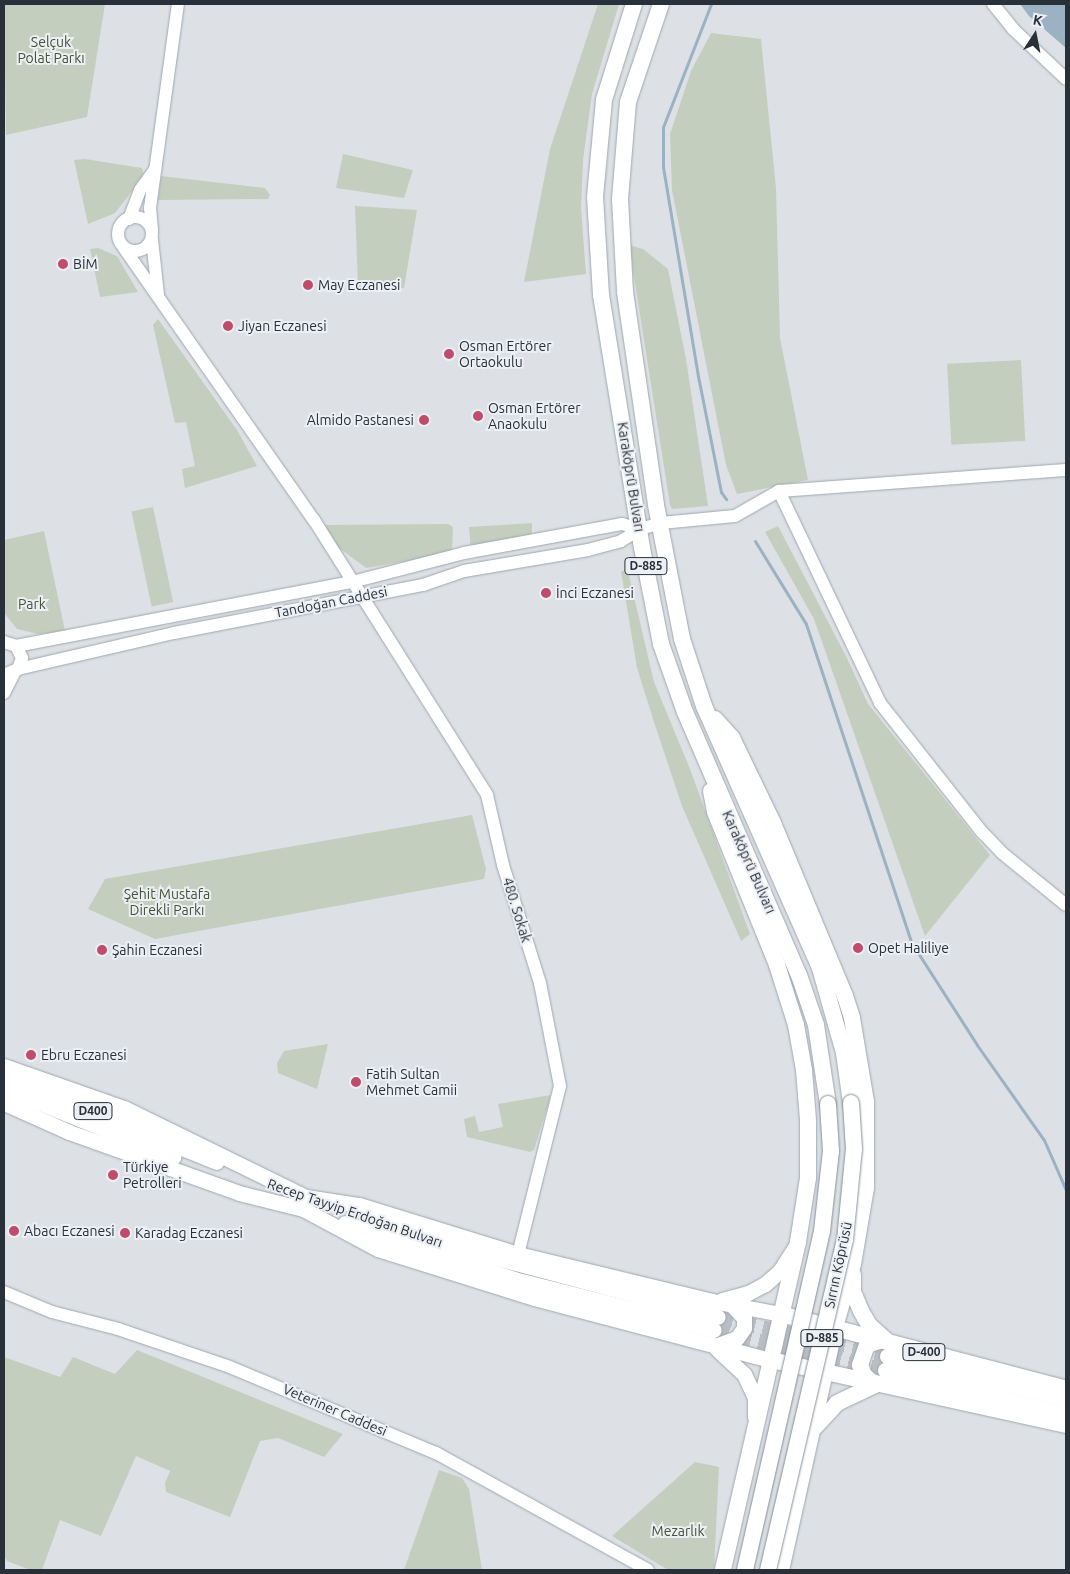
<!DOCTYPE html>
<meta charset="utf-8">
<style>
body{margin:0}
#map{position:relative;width:1070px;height:1574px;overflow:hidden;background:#dde1e5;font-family:Ubuntu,sans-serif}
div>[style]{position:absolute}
.green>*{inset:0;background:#c4cebe;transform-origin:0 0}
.water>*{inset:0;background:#9ab2c2}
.stream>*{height:3px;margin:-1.5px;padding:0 1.5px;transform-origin:1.5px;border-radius:1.5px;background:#9ab2c2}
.primary-tunnel>*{height:15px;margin-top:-7.5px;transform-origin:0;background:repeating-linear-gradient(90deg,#b9bec3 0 15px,transparent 0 23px)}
.roads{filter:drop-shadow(0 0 1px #9da7af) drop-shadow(0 0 1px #9da7af)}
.secondary>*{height:12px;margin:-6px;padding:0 6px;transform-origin:6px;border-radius:6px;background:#fff}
.secondary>.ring{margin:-6px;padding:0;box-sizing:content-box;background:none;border:12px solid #fff;border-radius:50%}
.primary>*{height:15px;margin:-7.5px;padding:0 7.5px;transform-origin:7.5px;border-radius:7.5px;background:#fff}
.highway>*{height:16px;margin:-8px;padding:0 8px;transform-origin:8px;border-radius:8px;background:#fff}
.bridges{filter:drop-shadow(0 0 1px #85909a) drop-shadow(0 0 1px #85909a)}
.highway-bridge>*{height:16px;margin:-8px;padding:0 8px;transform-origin:8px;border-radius:8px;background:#fff}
.dots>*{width:14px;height:14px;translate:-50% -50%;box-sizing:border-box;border:2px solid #eceff3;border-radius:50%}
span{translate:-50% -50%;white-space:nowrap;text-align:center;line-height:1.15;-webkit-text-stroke:4px #eceff3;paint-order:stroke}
.shield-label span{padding:1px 4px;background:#eceff3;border:1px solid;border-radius:4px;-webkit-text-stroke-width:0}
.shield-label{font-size:12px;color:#28303a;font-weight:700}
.park-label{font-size:14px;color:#405436}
.poi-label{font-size:14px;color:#28303a}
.left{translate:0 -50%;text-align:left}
.right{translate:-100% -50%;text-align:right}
.street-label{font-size:14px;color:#28303a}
.frame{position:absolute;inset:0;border:5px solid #28303a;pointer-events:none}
.north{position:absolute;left:1010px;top:10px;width:50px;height:50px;-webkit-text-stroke:4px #eceff3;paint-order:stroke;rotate:11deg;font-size:14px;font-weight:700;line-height:20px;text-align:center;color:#28303a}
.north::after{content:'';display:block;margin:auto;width:18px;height:22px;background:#28303a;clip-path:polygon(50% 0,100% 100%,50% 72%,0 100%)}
</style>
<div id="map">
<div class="green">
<div style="clip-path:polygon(4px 4px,105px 4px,87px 117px,6px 135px)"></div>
<div style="clip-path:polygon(598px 4px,619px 4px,592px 94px,583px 160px,581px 208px,586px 274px,524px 282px,550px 149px)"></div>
<div style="clip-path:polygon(711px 33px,761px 39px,776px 188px,780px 338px,808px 480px,737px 494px,726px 465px,672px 190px,670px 134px,691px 71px)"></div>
<div style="clip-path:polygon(343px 154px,413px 170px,404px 198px,336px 188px)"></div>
<div style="clip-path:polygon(85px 159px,142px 168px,144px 176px,115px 213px,88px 224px,74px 160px)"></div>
<div style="clip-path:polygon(161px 176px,265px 188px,270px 195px,268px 199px,158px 200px)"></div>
<div style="clip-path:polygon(355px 206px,417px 210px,404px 288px,358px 287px)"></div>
<div style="clip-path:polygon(629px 245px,643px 249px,668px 269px,686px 359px,708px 506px,672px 509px,670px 505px)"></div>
<div style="clip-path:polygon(98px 248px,117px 256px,138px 292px,100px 297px,90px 249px)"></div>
<div style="clip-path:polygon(158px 319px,237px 430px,257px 466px,185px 488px,182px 469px,195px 466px,186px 422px,175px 423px,153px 325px)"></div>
<div style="left:1021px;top:360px;width:81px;height:74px;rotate:87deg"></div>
<div style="left:153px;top:507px;width:97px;height:22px;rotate:78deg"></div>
<div style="clip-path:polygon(532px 523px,532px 540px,471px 551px,469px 527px)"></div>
<div style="clip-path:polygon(448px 524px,453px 527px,452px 553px,366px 568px,338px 547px,325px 525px)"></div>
<div style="clip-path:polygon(778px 526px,847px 658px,868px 704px,990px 855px,925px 936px,814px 619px,765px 532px)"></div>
<div style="clip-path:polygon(44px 531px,65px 631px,38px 634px,17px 629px,5px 614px,4px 540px)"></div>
<div style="clip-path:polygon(621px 571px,628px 571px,654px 682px,690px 769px,750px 934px,741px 941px,682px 806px,654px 722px,637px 668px)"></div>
<div style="clip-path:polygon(472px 815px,486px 869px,484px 879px,155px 939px,88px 909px,105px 879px)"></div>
<div style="clip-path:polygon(328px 1044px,317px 1089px,278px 1073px,277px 1063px,284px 1051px)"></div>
<div style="clip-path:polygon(551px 1095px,534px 1150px,530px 1152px,467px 1137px,464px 1119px,475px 1116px,479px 1132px,503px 1127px,498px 1104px)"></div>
<div style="clip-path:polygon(137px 1350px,343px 1434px,324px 1457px,278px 1438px,260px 1441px,230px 1517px,166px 1492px,165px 1483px,170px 1471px,136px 1456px,101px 1536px,60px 1520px,42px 1570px,30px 1570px,7px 1561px,4px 1556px,4px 1357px,60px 1377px,73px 1357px,115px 1374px)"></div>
<div style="clip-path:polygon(695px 1462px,719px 1467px,714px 1570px,668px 1570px,612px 1536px)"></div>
<div style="clip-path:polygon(439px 1470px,462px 1478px,469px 1489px,482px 1570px,404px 1570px)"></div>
</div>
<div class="water">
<div style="clip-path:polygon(1020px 4px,1066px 4px,1066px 48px,1029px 16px)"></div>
</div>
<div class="stream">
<div style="left:711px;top:4px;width:132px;rotate:111.3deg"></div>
<div style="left:663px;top:127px;width:40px;rotate:90deg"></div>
<div style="left:663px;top:167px;width:217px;rotate:80.5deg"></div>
<div style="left:699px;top:381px;width:113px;rotate:78.8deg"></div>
<div style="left:721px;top:492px;width:9px;rotate:54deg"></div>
<div style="left:755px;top:541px;width:97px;rotate:58.4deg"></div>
<div style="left:806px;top:624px;width:335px;rotate:71.7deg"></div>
<div style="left:911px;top:942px;width:122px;rotate:57.3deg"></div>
<div style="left:977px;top:1045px;width:116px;rotate:54.8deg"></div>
<div style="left:1044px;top:1140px;width:55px;rotate:66.3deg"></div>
</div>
<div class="primary-tunnel">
<div style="left:718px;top:1317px;width:173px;rotate:13deg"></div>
<div style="left:714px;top:1330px;width:176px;rotate:13.2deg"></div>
</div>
<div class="roads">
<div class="secondary">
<div style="left:993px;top:4px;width:33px;rotate:51deg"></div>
<div style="left:1014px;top:30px;width:71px;rotate:43.3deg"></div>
<div class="ring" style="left:118px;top:217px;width:22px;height:22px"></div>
<div style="left:129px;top:219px;width:31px;rotate:-69deg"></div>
<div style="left:140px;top:190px;width:26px;rotate:-54deg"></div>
<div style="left:152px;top:230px;width:22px;rotate:-95deg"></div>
<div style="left:150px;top:208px;width:206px;rotate:-82.2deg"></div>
<div style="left:152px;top:240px;width:54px;rotate:83.7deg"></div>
<div style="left:124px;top:248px;width:332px;rotate:55.1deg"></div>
<div style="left:314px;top:520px;width:325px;rotate:57.8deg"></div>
<div style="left:487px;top:795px;width:72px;rotate:77.1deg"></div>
<div style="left:503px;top:865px;width:124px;rotate:72.6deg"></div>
<div style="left:540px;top:983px;width:105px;rotate:79deg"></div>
<div style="left:560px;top:1086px;width:173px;rotate:104deg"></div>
<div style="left:1066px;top:470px;width:288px;rotate:175.8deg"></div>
<div style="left:779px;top:491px;width:235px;rotate:64.5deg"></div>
<div style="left:880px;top:703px;width:164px;rotate:51.7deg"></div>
<div style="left:982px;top:832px;width:29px;rotate:46deg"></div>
<div style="left:1002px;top:853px;width:82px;rotate:39.1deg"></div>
<div style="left:4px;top:642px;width:13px;rotate:18deg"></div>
<div style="left:16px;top:646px;width:13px;rotate:63deg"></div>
<div style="left:22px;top:658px;width:12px;rotate:110deg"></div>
<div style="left:18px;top:669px;width:15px;rotate:157deg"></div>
<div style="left:16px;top:646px;width:342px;rotate:-10.8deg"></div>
<div style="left:352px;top:582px;width:116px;rotate:-14.5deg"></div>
<div style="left:464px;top:553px;width:161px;rotate:-10.4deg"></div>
<div style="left:622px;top:524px;width:19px;rotate:16deg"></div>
<div style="left:18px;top:669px;width:160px;rotate:-13deg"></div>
<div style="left:174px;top:633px;width:254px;rotate:-10.9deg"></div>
<div style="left:423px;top:585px;width:43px;rotate:-18.9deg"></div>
<div style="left:464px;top:571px;width:126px;rotate:-9.6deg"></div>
<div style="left:588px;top:550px;width:34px;rotate:-15deg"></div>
<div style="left:621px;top:541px;width:22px;rotate:-32deg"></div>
<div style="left:640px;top:529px;width:22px;rotate:-16deg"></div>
<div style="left:661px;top:523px;width:74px;rotate:-5.4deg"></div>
<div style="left:735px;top:516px;width:51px;rotate:-29.6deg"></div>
<div style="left:4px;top:693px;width:22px;rotate:-63deg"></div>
<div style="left:4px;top:1292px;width:52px;rotate:22.6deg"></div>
<div style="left:52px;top:1312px;width:68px;rotate:14.4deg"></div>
<div style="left:118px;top:1329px;width:118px;rotate:18.7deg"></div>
<div style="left:230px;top:1367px;width:223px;rotate:22.7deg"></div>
<div style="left:436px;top:1453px;width:242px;rotate:28.9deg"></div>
</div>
<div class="primary">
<div style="left:4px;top:1066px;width:127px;rotate:19.3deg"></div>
<div style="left:124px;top:1108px;width:203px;rotate:26.1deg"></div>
<div style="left:306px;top:1197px;width:54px;rotate:8.6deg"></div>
<div style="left:359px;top:1205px;width:166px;rotate:17.1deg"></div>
<div style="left:518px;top:1254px;width:200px;rotate:13.6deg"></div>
<div style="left:712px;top:1301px;width:70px;rotate:10.7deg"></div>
<div style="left:4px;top:1103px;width:71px;rotate:24deg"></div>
<div style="left:69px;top:1132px;width:181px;rotate:19.7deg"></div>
<div style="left:239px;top:1193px;width:66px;rotate:14deg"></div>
<div style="left:303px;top:1209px;width:85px;rotate:28.1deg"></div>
<div style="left:378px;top:1249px;width:164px;rotate:17.4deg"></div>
<div style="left:534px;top:1298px;width:245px;rotate:14.7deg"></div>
<div style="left:182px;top:1148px;width:37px;rotate:22deg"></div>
<div style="left:371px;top:1218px;width:82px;rotate:19.3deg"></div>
<div style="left:448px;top:1245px;width:279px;rotate:14.9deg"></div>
<div style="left:345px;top:1223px;width:178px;rotate:18.3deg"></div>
<div style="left:514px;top:1279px;width:206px;rotate:14.3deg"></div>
<div style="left:722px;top:1300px;width:27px;rotate:-15deg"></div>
<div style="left:748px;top:1293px;width:19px;rotate:-28deg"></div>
<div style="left:765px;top:1284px;width:18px;rotate:-41deg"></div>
<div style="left:779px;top:1272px;width:30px;rotate:-57deg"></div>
<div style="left:715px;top:1346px;width:23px;rotate:-20deg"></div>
<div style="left:737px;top:1338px;width:12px;rotate:-55deg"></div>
<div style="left:744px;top:1328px;width:10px;rotate:-90deg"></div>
<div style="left:744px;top:1318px;width:18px;rotate:-133deg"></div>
<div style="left:717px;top:1349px;width:37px;rotate:43deg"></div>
<div style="left:744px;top:1374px;width:26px;rotate:65deg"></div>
<div style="left:755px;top:1398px;width:19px;rotate:90deg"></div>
<div style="left:887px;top:1356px;width:184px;rotate:13.5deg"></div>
<div style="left:885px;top:1370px;width:186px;rotate:13.7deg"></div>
</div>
<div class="highway">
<div style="left:634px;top:4px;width:101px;rotate:107.4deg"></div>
<div style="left:604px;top:100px;width:97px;rotate:95.3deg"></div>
<div style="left:595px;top:197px;width:98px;rotate:86.5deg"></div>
<div style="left:601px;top:295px;width:256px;rotate:80.8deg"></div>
<div style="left:642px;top:548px;width:98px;rotate:78.8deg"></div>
<div style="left:661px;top:644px;width:72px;rotate:70.6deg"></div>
<div style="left:685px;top:712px;width:287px;rotate:66.6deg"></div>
<div style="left:799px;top:975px;width:53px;rotate:71.2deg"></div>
<div style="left:816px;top:1025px;width:80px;rotate:81.4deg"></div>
<div style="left:661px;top:4px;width:103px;rotate:108.6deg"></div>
<div style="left:628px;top:102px;width:97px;rotate:94.7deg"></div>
<div style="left:620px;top:199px;width:93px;rotate:86.9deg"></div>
<div style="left:625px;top:292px;width:215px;rotate:81.7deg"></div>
<div style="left:656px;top:505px;width:136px;rotate:79deg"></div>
<div style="left:682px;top:639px;width:71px;rotate:71.8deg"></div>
<div style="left:704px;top:706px;width:287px;rotate:66.1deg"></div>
<div style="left:820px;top:968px;width:88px;rotate:74.2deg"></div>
<div style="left:844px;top:1053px;width:50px;rotate:82deg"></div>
<div style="left:715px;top:719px;width:25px;rotate:48deg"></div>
<div style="left:732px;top:738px;width:94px;rotate:64.2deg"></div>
<div style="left:773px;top:823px;width:187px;rotate:67.4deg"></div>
<div style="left:845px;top:996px;width:23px;rotate:72deg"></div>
<div style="left:852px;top:1018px;width:85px;rotate:80.5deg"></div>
<div style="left:866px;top:1102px;width:86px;rotate:90deg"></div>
<div style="left:866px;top:1188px;width:77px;rotate:99.7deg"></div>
<div style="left:853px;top:1264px;width:66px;rotate:105.9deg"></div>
<div style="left:835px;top:1327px;width:249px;rotate:102.5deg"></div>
<div style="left:711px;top:791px;width:21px;rotate:79deg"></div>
<div style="left:715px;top:812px;width:165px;rotate:67.9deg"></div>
<div style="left:777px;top:965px;width:63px;rotate:72.4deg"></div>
<div style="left:796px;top:1025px;width:46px;rotate:79.9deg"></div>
<div style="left:804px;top:1070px;width:50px;rotate:85.4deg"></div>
<div style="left:808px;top:1120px;width:58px;rotate:90deg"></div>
<div style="left:808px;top:1178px;width:65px;rotate:98.9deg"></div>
<div style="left:798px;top:1242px;width:336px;rotate:102.9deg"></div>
<div style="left:4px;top:1074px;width:193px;rotate:22.6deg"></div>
<div style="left:4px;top:1088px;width:183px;rotate:22.2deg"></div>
<div style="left:853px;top:1275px;width:17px;rotate:90deg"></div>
<div style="left:853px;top:1292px;width:21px;rotate:67deg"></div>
<div style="left:861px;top:1311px;width:16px;rotate:60deg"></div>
<div style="left:869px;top:1325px;width:24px;rotate:42deg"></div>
<div style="left:781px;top:1314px;width:295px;rotate:14.7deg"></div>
<div style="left:771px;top:1360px;width:302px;rotate:12.4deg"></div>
<div style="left:875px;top:1385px;width:15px;rotate:-138deg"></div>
<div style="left:864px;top:1375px;width:11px;rotate:-112deg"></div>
<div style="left:860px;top:1365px;width:21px;rotate:-71deg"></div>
<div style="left:867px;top:1345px;width:13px;rotate:-18deg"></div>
<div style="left:815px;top:1427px;width:33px;rotate:-47deg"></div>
<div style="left:837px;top:1403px;width:42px;rotate:-25.3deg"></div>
</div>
</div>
<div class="bridges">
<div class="highway-bridge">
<div style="left:745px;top:1570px;width:348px;rotate:-77.2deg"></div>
<div style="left:822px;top:1231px;width:81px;rotate:-83.6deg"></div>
<div style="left:831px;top:1151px;width:47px;rotate:-93.7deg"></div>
<div style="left:768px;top:1570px;width:339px;rotate:-76.9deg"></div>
<div style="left:845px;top:1240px;width:91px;rotate:-84.4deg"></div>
<div style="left:854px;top:1149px;width:46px;rotate:-93.7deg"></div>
</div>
</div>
<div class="dots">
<div style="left:63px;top:264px;background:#c04c6b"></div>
<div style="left:308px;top:285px;background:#c04c6b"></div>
<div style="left:228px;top:326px;background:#c04c6b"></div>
<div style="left:449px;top:354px;background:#c04c6b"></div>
<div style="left:478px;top:416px;background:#c04c6b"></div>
<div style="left:424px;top:420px;background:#c04c6b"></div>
<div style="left:546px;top:593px;background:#c04c6b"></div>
<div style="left:858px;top:948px;background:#c04c6b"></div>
<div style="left:102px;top:950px;background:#c04c6b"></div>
<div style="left:31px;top:1055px;background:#c04c6b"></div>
<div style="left:356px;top:1082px;background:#c04c6b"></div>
<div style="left:113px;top:1175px;background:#c04c6b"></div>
<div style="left:14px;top:1231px;background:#c04c6b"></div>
<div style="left:125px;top:1233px;background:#c04c6b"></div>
</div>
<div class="shield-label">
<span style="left:646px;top:566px">D-885</span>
<span style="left:93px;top:1111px">D400</span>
<span style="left:822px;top:1338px">D-885</span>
<span style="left:924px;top:1352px">D-400</span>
</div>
<div class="park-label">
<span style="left:51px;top:50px">Selçuk<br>Polat Parkı</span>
<span style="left:32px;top:604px">Park</span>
<span style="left:167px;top:902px">Şehit Mustafa<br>Direkli Parkı</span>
<span style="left:678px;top:1531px">Mezarlık</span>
</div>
<div class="poi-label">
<span class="left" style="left:73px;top:264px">BİM</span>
<span class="left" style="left:318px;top:285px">May Eczanesi</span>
<span class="left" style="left:238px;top:326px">Jiyan Eczanesi</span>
<span class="left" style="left:459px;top:354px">Osman Ertörer<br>Ortaokulu</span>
<span class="left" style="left:488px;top:416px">Osman Ertörer<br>Anaokulu</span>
<span class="right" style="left:414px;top:420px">Almido Pastanesi</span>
<span class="left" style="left:556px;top:593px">İnci Eczanesi</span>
<span class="left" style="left:868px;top:948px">Opet Haliliye</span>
<span class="left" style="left:112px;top:950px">Şahin Eczanesi</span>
<span class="left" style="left:41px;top:1055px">Ebru Eczanesi</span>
<span class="left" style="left:366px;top:1082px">Fatih Sultan<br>Mehmet Camii</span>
<span class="left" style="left:123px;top:1175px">Türkiye<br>Petrolleri</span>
<span class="left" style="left:24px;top:1231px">Abacı Eczanesi</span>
<span class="left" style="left:135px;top:1233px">Karadag Eczanesi</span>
</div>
<div class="street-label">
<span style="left:631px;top:477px;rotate:81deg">Karaköprü Bulvarı</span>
<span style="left:331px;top:602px;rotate:-11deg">Tandoğan Caddesi</span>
<span style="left:749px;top:862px;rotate:66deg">Karaköprü Bulvarı</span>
<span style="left:517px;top:910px;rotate:73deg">480. Sokak</span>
<span style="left:355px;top:1213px;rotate:19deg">Recep Tayyip Erdoğan Bulvarı</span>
<span style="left:838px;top:1265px;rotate:-78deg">Sırrın Köprüsü</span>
<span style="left:335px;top:1410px;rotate:23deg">Veteriner Caddesi</span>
</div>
<div class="frame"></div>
<div class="north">K</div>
</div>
